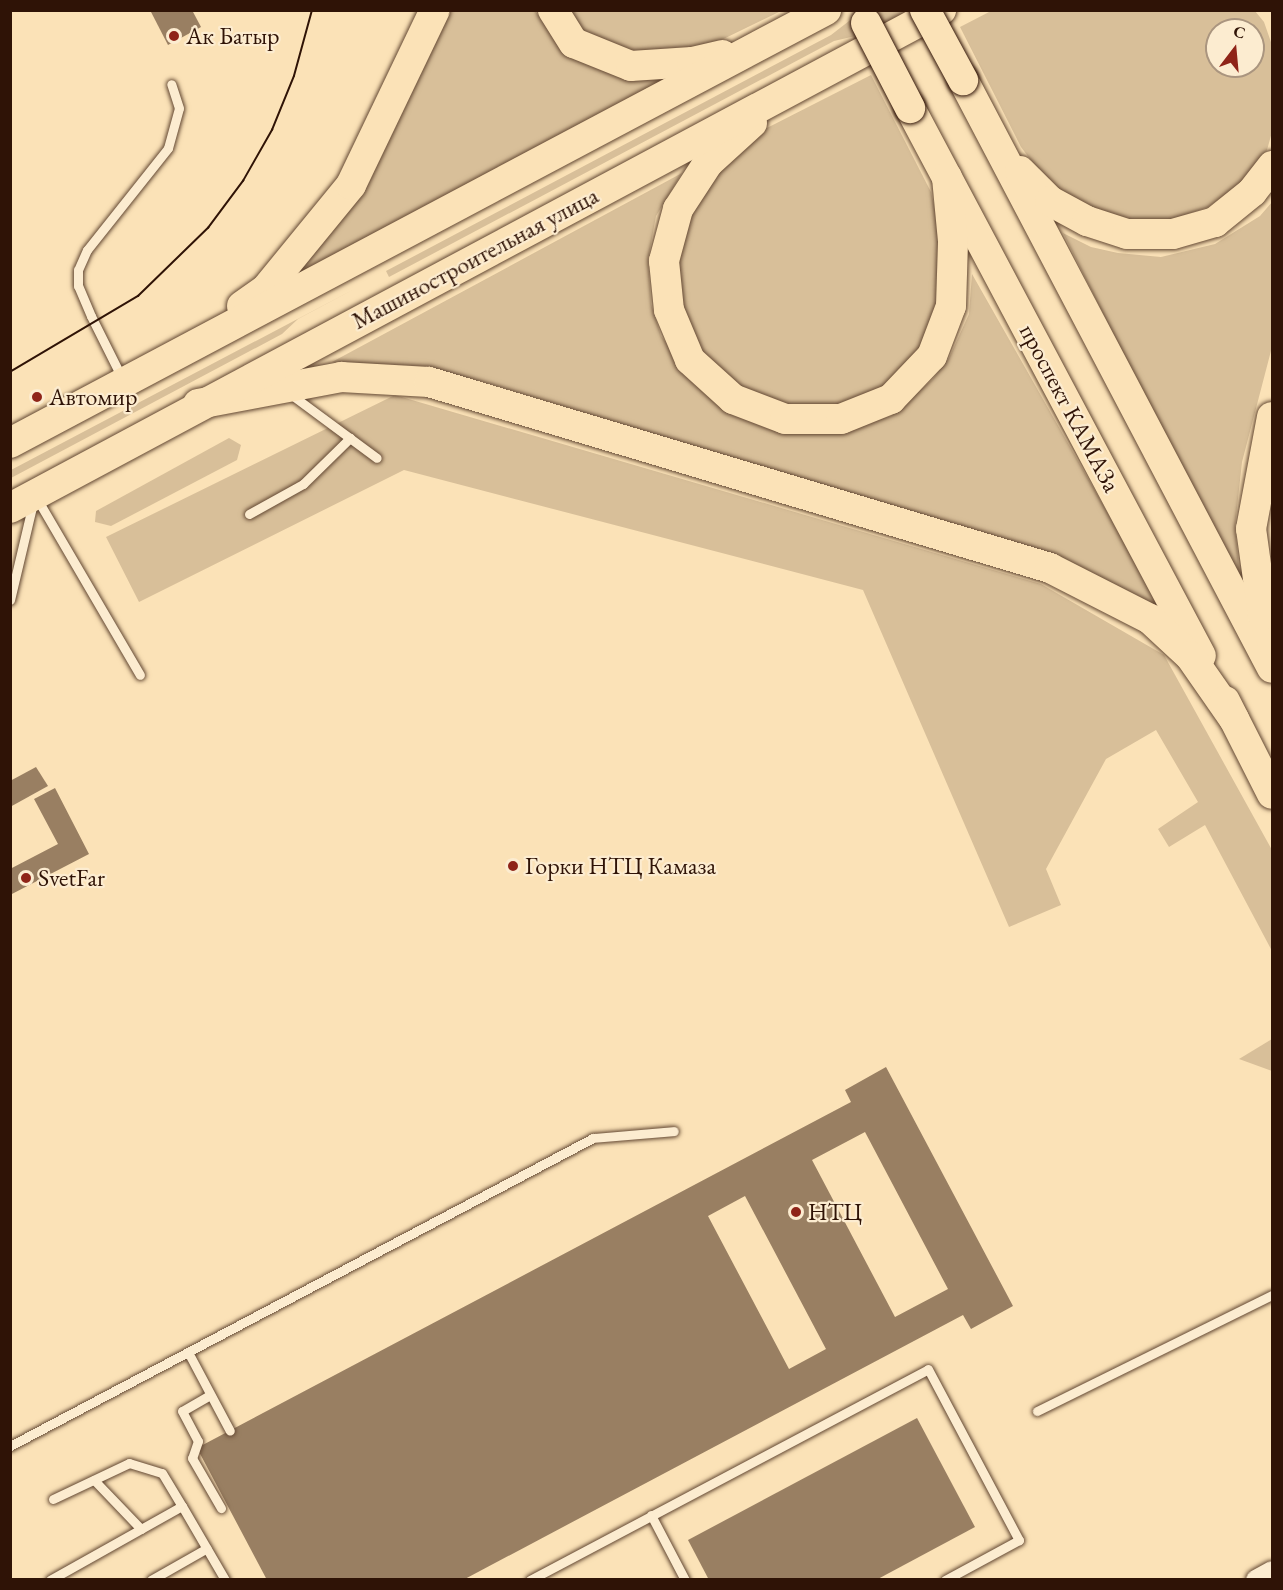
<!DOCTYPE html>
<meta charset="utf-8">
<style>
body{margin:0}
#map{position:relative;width:1283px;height:1590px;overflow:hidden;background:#fbe2b7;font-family:"EB Garamond",serif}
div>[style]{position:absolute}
.green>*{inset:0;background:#d8bf99}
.building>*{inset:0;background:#997f62}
.roads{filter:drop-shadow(0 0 2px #624732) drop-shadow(0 0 2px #624732)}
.lane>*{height:9px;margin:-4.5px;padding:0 4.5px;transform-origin:4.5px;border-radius:4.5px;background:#fcecd0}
.street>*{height:20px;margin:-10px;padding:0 10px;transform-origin:10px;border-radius:10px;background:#fcecd0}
.primary>*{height:30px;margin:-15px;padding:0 15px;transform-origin:15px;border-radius:15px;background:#fbe2b7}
.tram>*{height:1.5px;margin:-0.75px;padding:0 0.75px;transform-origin:0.75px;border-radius:0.75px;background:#2f1306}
.bridges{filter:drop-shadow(0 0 2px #2f1306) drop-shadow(0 0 2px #2f1306)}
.primary-bridge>*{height:30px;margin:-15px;padding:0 15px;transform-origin:15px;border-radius:15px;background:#fbe2b7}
.dots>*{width:16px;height:16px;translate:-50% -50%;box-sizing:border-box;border:3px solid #fcecd0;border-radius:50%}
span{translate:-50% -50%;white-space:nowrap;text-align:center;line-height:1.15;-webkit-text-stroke:4.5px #fcecd0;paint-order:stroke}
.poi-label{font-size:24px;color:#2f1306}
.left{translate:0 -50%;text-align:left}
.street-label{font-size:24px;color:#2f1306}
.frame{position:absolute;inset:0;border:12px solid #2f1306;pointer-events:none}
.north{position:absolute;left:1205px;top:18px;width:60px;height:60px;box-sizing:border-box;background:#fcecd0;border:2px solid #aa957f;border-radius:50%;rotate:16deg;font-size:16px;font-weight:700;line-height:24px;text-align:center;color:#2f1306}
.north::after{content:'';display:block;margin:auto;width:21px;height:27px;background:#8f2418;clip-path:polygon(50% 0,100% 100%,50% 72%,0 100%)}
</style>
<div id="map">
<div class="green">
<div style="clip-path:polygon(443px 11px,535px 11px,557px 40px,688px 70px,280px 288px)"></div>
<div style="clip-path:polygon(566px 11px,781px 11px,713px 44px,653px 55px,611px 47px,583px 32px)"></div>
<div style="clip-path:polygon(862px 11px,918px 11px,881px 30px,834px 41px,389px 277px,386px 271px,831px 35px)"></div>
<div style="clip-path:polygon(evenodd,991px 11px,1255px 11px,1264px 22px,1272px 45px,1272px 132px,1267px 150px,1240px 184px,1208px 207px,1164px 222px,1115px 219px,1079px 203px,1048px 183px,1021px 147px,960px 27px,991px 11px,1217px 30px,1253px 30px,1253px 66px,1217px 66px,1217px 30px)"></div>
<div style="clip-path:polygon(871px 75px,931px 192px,941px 237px,943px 276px,931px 330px,911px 364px,870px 396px,828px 409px,786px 405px,743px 389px,708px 364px,673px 283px,688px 204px,747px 138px)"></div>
<div style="clip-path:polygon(682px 173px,656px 216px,648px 260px,651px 304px,661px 336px,704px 393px,731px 414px,783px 432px,840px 431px,891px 416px,932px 380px,949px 358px,969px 314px,972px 274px,1166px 616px,1018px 545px,481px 381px,418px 366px,332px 362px)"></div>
<div style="clip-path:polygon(1272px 202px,1272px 347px,1242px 462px,1235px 526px,1241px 590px,1063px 233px,1091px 247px,1118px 253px,1161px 257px,1215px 244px,1260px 216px)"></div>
<div style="clip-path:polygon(360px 286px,298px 319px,282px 334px,11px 478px,11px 470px)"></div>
<div style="clip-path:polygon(395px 395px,1041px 584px,1164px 655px,1272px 850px,1272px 951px,1205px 825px,1169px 847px,1158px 829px,1198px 802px,1156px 730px,1106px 759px,1046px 869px,1061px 905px,1009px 927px,863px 590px,404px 470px,139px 602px,106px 537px)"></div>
<div style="clip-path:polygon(229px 438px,241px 445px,237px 460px,111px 526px,95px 522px,96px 511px)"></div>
<div style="clip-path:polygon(1272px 1039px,1272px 1071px,1239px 1059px)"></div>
</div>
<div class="building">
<div style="clip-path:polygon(150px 10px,192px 10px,201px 27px,168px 45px)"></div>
<div style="clip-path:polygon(36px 767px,48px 786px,10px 807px,10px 781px)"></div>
<div style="clip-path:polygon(55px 788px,89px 854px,10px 895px,10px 869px,58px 844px,34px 799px)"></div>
<div style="clip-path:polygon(evenodd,886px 1067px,1013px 1306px,971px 1329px,963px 1315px,463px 1580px,267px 1580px,197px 1448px,851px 1102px,845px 1090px,886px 1067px,865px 1132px,948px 1289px,895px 1317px,812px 1160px,865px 1132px,886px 1067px,745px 1196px,826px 1349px,789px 1369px,708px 1216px,745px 1196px)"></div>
<div style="clip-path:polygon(917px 1418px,975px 1527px,876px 1580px,709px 1580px,688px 1540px)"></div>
</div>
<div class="roads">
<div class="lane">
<div style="left:122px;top:378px;width:69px;rotate:-116.6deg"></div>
<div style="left:91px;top:316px;width:33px;rotate:-113deg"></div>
<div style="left:78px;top:286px;width:16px;rotate:-90deg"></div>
<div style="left:78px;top:270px;width:22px;rotate:-66deg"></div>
<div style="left:87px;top:250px;width:130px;rotate:-51.5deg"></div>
<div style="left:168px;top:148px;width:41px;rotate:-74.6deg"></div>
<div style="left:179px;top:108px;width:25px;rotate:-108deg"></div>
<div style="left:289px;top:393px;width:109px;rotate:36.5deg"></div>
<div style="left:36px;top:497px;width:206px;rotate:59.7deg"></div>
<div style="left:249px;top:514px;width:62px;rotate:-29.1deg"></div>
<div style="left:303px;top:484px;width:66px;rotate:-44.4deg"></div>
<div style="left:10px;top:600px;width:100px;rotate:-76.7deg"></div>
<div style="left:188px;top:1352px;width:89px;rotate:62deg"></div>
<div style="left:210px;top:1395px;width:32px;rotate:150deg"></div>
<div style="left:182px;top:1411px;width:34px;rotate:62deg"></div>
<div style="left:198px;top:1441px;width:18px;rotate:109deg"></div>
<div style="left:192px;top:1458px;width:58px;rotate:59.9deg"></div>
<div style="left:1037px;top:1411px;width:262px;rotate:-26.3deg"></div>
<div style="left:10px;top:1446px;width:659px;rotate:-27.85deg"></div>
<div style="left:593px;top:1138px;width:81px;rotate:-4.9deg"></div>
<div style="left:94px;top:1480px;width:68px;rotate:46.2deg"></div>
<div style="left:53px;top:1499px;width:84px;rotate:-25.3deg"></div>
<div style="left:129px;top:1463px;width:34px;rotate:17deg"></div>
<div style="left:162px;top:1473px;width:39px;rotate:59deg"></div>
<div style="left:651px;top:1515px;width:73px;rotate:62.4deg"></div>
<div style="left:50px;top:1580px;width:151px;rotate:-29.3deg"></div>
<div style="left:182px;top:1506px;width:86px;rotate:59.8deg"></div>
<div style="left:151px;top:1580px;width:64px;rotate:-29.7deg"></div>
<div style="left:530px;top:1580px;width:450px;rotate:-27.9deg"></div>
<div style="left:928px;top:1369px;width:194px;rotate:62deg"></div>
<div style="left:1019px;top:1540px;width:84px;rotate:151.6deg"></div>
</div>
<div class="street">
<div style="left:1256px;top:1580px;width:18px;rotate:-29deg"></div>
</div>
<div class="primary">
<div style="left:553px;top:10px;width:39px;rotate:58deg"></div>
<div style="left:574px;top:43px;width:61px;rotate:22deg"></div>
<div style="left:631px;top:66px;width:61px;rotate:-3.8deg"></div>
<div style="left:692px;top:62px;width:31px;rotate:-13deg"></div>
<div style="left:963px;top:80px;width:664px;rotate:62.28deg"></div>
<div style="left:910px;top:108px;width:620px;rotate:62.03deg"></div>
<div style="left:752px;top:123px;width:59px;rotate:137.7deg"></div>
<div style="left:708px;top:163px;width:55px;rotate:123.1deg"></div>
<div style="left:678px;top:209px;width:54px;rotate:105.1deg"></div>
<div style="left:664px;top:261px;width:49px;rotate:84.2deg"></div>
<div style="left:669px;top:310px;width:54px;rotate:67.2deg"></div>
<div style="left:690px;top:360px;width:58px;rotate:42.2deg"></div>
<div style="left:733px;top:399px;width:56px;rotate:21deg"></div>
<div style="left:785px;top:419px;width:56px"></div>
<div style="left:841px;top:419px;width:54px;rotate:-21.8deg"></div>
<div style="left:891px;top:399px;width:59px;rotate:-46.4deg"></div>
<div style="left:932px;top:356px;width:53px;rotate:-69.2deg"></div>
<div style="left:951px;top:306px;width:65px;rotate:-88.2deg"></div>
<div style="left:953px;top:241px;width:64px;rotate:-95.4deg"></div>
<div style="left:1020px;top:171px;width:42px;rotate:45deg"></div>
<div style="left:1050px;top:201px;width:42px;rotate:28.4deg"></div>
<div style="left:1087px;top:221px;width:42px;rotate:18deg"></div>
<div style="left:1127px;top:234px;width:46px"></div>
<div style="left:1173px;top:234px;width:44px;rotate:-15.9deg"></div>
<div style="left:1215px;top:222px;width:48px;rotate:-39deg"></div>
<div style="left:1252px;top:192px;width:33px;rotate:-52deg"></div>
<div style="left:242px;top:306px;width:29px;rotate:-35deg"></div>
<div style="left:266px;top:289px;width:134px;rotate:-50.7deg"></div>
<div style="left:351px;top:185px;width:194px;rotate:-64.4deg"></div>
<div style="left:198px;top:404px;width:146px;rotate:-10.7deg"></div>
<div style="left:341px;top:377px;width:88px;rotate:3.3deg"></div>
<div style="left:429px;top:382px;width:648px;rotate:16.67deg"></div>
<div style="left:1050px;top:568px;width:112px;rotate:27deg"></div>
<div style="left:1150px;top:619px;width:54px;rotate:42.8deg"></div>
<div style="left:1190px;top:656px;width:77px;rotate:55.1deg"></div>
<div style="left:10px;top:443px;width:924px;rotate:-27.95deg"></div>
<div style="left:10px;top:508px;width:1056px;rotate:-28.14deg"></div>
<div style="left:1272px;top:641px;width:28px;rotate:-109deg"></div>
<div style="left:1263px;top:615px;width:87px;rotate:-97.9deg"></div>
<div style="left:1251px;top:529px;width:114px;rotate:-79.4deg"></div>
<div style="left:1225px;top:701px;width:104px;rotate:63.2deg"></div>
</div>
</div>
<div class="tram">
<div style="left:10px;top:372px;width:149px;rotate:-30.7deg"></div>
<div style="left:138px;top:296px;width:98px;rotate:-44.2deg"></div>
<div style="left:208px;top:228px;width:59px;rotate:-53.3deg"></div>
<div style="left:243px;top:181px;width:59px;rotate:-60.4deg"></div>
<div style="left:272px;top:130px;width:58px;rotate:-67.8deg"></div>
<div style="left:294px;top:76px;width:68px;rotate:-74.7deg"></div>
</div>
<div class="bridges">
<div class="primary-bridge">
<div style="left:925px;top:10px;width:80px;rotate:61.5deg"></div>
<div style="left:866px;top:23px;width:96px;rotate:62.6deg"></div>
</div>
</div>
<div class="dots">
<div style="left:174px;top:36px;background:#8f2418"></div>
<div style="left:37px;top:397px;background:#8f2418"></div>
<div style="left:513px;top:866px;background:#8f2418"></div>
<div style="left:26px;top:878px;background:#8f2418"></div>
<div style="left:796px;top:1212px;background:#8f2418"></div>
</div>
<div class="poi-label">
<span class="left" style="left:186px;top:36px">Ак Батыр</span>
<span class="left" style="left:49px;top:397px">Автомир</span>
<span class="left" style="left:525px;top:866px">Горки НТЦ Камаза</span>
<span class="left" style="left:38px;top:878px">SvetFar</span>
<span class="left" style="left:808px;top:1212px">НТЦ</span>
</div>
<div class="street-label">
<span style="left:475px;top:258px;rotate:-28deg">Машиностроительная улица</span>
<span style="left:1070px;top:408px;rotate:62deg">проспект КАМАЗа</span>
</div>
<div class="frame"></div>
<div class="north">С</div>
</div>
